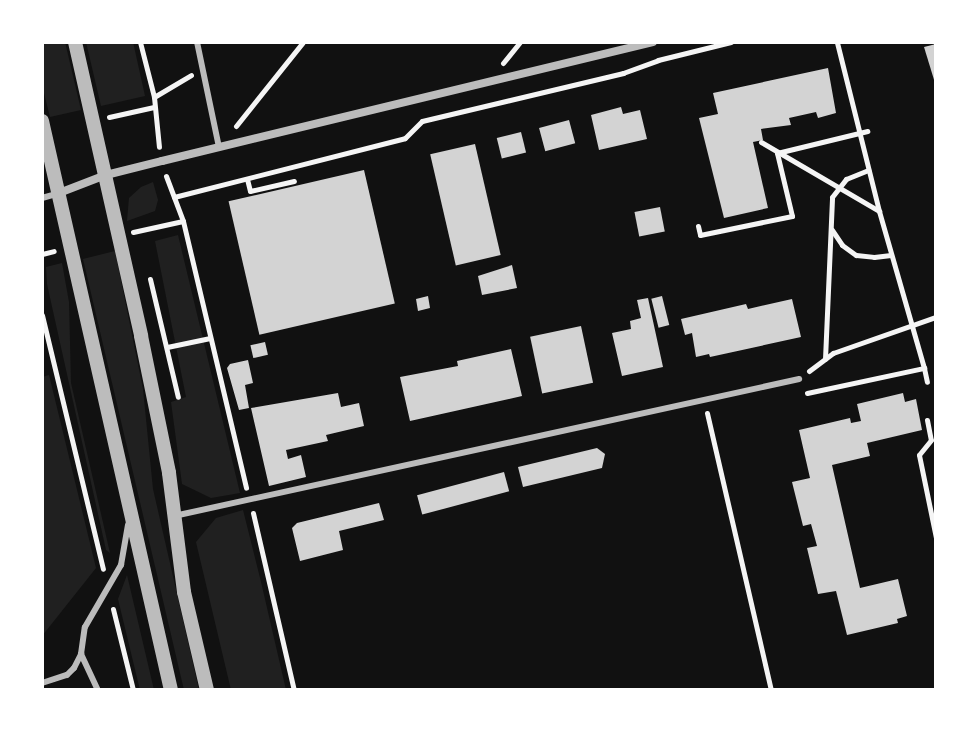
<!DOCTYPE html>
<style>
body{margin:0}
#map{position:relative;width:978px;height:732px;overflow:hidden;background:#111;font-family:Manrope,sans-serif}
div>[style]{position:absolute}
.green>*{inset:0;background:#202020}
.building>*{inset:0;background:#d3d3d3;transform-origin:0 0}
.path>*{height:5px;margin:-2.5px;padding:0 2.5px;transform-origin:2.5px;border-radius:2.5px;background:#f5f5f5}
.service>*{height:6px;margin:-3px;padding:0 3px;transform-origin:3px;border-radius:3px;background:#bcbcbc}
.minor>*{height:8px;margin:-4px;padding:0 4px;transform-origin:4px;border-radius:4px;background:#bcbcbc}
.tertiary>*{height:14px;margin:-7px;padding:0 7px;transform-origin:7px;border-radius:7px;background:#bcbcbc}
span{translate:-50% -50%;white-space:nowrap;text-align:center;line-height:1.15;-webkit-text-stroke:7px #fff;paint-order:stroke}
.frame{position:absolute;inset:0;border:44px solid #fff;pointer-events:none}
</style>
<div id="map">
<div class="green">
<div style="clip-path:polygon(42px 42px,65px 42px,81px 110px,50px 117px,42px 85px)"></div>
<div style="clip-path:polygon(86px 42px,133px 42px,145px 96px,101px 106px)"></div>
<div style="clip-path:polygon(153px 182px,158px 200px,155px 211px,127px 221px,129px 198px,141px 187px)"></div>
<div style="clip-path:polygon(178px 235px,240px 493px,211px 498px,182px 484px,171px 402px,186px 397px,155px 241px)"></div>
<div style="clip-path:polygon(115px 251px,143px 389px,153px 489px,199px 690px,184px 690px,83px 259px)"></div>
<div style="clip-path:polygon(62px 263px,69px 302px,71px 383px,110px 553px,106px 550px,47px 284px,46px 267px)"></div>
<div style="clip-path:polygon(49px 375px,96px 568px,42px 636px,42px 377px)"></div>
<div style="clip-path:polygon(243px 510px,261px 582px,286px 690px,231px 690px,196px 542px,216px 518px)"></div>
<div style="clip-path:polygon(127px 575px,154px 690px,140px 690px,118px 599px)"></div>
</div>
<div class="building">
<div style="clip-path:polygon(936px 44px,936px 83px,935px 83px,924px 47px)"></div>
<div style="clip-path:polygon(828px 68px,836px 113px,818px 118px,816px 112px,789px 118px,791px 125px,761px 129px,763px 140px,753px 142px,768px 208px,724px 218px,699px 118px,718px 114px,713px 93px)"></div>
<div style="clip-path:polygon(621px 107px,623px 114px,640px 110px,647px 139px,599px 150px,591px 115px)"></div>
<div style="left:569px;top:120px;width:24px;height:31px;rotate:75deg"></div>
<div style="left:521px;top:132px;width:21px;height:25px;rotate:76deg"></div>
<div style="left:475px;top:144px;width:114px;height:46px;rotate:77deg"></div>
<div style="left:364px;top:170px;width:137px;height:139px;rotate:77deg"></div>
<div style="left:660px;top:207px;width:25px;height:26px;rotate:79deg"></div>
<div style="clip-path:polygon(512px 265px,517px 288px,482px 295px,478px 276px)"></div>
<div style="clip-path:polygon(428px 296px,430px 308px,418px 311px,416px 299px)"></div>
<div style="left:662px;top:296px;width:30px;height:11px;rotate:76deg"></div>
<div style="clip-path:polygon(648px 298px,663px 367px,622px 376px,612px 333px,631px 329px,630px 321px,641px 318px,637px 300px)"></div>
<div style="clip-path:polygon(792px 299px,801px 337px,710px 357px,709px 354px,696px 357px,692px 333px,685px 335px,681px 319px,746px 304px,748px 309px)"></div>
<div style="left:581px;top:326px;width:58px;height:52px;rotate:78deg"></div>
<div style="left:265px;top:342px;width:13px;height:15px;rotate:77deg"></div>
<div style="clip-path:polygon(511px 349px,522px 396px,410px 421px,400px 377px,458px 366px,457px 361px)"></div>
<div style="clip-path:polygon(248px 360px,253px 383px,245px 385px,249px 408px,239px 410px,227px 368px,230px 364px)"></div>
<div style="clip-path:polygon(338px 393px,341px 407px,359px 403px,364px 426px,326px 435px,328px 441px,286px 450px,288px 459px,301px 455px,306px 477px,269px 486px,251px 408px)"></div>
<div style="clip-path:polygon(903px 393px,905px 402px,916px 399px,922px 430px,867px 443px,870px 456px,832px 465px,860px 588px,898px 579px,907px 616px,897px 619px,898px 623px,847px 635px,836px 591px,818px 594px,807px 548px,817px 546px,811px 524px,803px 526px,792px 482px,810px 478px,799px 430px,850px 418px,851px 423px,861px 421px,857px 404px)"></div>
<div style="clip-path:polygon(597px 448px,605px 454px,602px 468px,523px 487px,518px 467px)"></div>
<div style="left:504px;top:472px;width:20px;height:90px;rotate:75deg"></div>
<div style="clip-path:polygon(379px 503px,384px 520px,339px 531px,343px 550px,300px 561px,292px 528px,297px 523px)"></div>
</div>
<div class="path">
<div style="left:140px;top:42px;width:57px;rotate:75.7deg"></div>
<div style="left:154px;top:97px;width:50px;rotate:84.3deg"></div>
<div style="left:503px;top:63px;width:27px;rotate:-51deg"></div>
<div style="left:154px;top:97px;width:43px;rotate:-30.7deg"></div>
<div style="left:109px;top:117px;width:46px;rotate:-12.5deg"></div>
<div style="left:236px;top:126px;width:107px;rotate:-51.4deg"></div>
<div style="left:761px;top:142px;width:137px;rotate:30.3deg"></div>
<div style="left:879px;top:211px;width:174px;rotate:-104deg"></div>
<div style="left:166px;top:176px;width:48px;rotate:69.3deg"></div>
<div style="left:183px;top:221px;width:274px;rotate:76.7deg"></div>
<div style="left:247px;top:179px;width:12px;rotate:76deg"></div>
<div style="left:250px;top:191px;width:45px;rotate:-12.8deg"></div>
<div style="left:174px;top:197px;width:238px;rotate:-14.3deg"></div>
<div style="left:405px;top:138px;width:24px;rotate:-45deg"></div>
<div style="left:422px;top:121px;width:207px;rotate:-13.4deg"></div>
<div style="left:623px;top:73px;width:37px;rotate:-20deg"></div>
<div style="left:658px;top:60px;width:75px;rotate:-13.9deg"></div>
<div style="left:698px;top:226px;width:9px;rotate:77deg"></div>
<div style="left:700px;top:235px;width:94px;rotate:-11.7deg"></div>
<div style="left:792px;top:216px;width:65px;rotate:-103.4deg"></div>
<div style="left:777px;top:153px;width:93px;rotate:-13.7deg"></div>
<div style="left:832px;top:230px;width:18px;rotate:56deg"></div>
<div style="left:842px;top:245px;width:17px;rotate:36deg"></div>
<div style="left:856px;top:255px;width:18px;rotate:6deg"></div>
<div style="left:874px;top:257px;width:17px;rotate:-7deg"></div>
<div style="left:133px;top:232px;width:51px;rotate:-12.4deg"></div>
<div style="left:42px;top:254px;width:12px;rotate:-14deg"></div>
<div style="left:150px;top:279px;width:121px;rotate:76.7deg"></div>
<div style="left:42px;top:315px;width:261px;rotate:76.5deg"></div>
<div style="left:167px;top:347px;width:44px;rotate:-11.8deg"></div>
<div style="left:825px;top:359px;width:162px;rotate:-87.5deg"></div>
<div style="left:832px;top:197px;width:23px;rotate:-52deg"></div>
<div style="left:846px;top:179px;width:24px;rotate:-22deg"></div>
<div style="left:924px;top:368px;width:14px;rotate:78deg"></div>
<div style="left:809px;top:371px;width:30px;rotate:-37deg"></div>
<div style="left:833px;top:353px;width:109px;rotate:-19.3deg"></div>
<div style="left:807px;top:393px;width:120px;rotate:-12.1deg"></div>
<div style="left:924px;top:368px;width:163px;rotate:-106deg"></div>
<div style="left:707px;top:413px;width:284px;rotate:77deg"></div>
<div style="left:927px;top:420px;width:20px;rotate:79deg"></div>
<div style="left:931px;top:440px;width:19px;rotate:129deg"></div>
<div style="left:919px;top:455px;width:85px;rotate:78.4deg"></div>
<div style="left:253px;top:513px;width:182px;rotate:77deg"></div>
<div style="left:113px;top:609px;width:83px;rotate:76.1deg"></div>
</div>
<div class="service">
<div style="left:197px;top:42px;width:107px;rotate:78.2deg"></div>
<div style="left:42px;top:198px;width:18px;rotate:-16deg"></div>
<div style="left:174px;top:516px;width:640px;rotate:-12.36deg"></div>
<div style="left:81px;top:654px;width:40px;rotate:65deg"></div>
<div style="left:42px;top:683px;width:26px;rotate:-18deg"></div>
<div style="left:67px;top:675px;width:10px;rotate:-45deg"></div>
<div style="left:74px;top:668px;width:16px;rotate:-63deg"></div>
<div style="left:81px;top:654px;width:27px;rotate:-82deg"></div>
<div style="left:85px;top:627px;width:72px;rotate:-59.9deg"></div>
<div style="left:121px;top:565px;width:41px;rotate:-80.1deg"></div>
</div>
<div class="minor">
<div style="left:59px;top:193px;width:50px;rotate:-21deg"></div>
<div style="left:106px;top:175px;width:58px;rotate:-14deg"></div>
<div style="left:162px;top:161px;width:505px;rotate:-13.62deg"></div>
</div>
<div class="tertiary">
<div style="left:75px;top:42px;width:301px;rotate:77.3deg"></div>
<div style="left:141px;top:336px;width:140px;rotate:78.4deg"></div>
<div style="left:169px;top:473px;width:120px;rotate:82.8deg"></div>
<div style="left:184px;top:592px;width:101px;rotate:76.8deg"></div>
<div style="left:42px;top:121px;width:583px;rotate:77.23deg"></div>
</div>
<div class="frame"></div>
</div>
